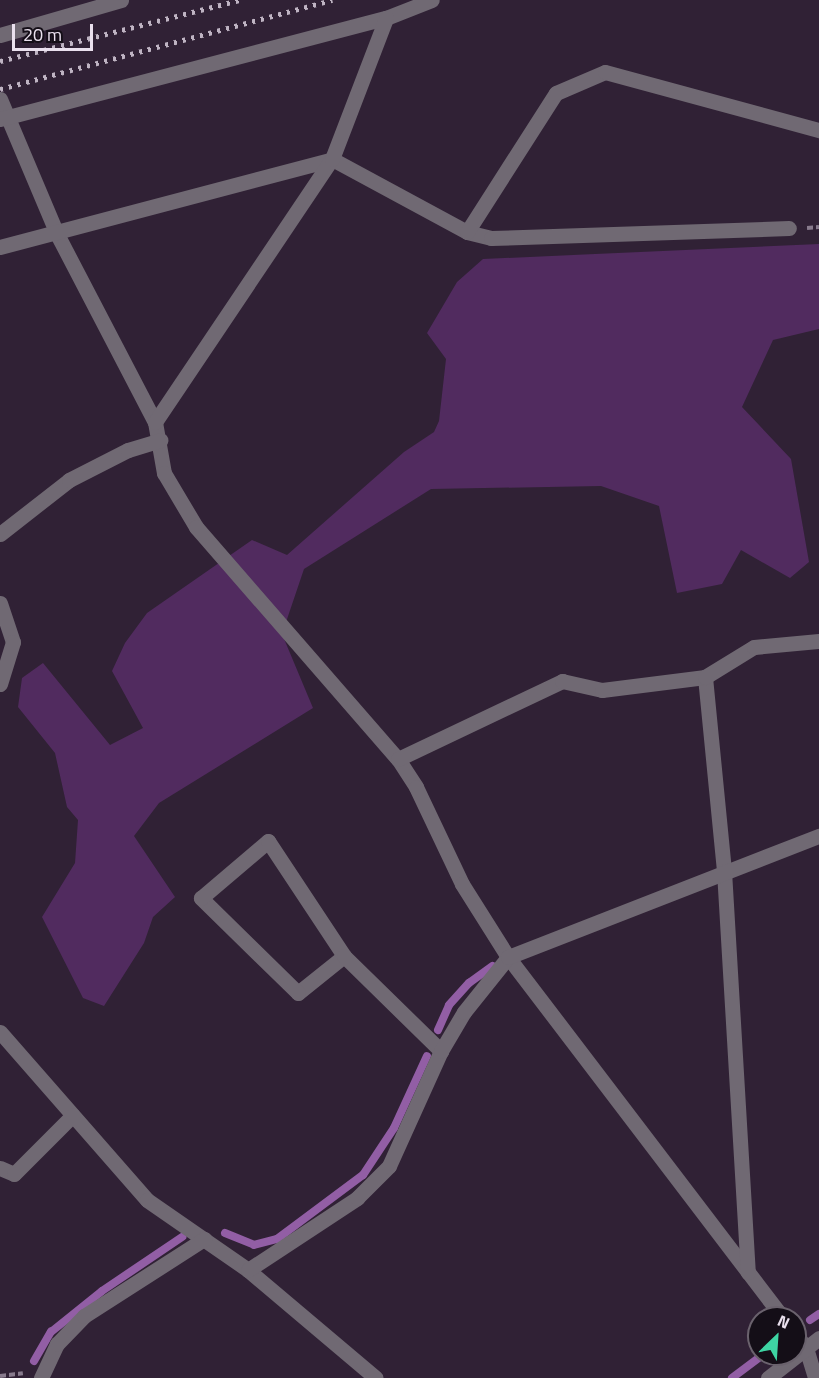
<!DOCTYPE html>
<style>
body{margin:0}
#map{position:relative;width:819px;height:1378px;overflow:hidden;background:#302135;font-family:"Titillium Web",sans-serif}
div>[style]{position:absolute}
.green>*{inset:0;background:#512b5f}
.stream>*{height:8px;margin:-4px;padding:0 4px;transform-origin:4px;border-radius:4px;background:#925ea5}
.path>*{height:4px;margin-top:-2px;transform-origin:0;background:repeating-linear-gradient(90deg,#887b8d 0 6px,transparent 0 9px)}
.minor>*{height:15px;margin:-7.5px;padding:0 7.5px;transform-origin:7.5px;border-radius:7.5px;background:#706973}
.rail>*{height:4.5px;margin-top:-2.25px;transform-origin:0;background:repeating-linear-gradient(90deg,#bfb4c3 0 3px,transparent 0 9px)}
span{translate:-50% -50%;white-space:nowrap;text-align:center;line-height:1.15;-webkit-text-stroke:6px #140e17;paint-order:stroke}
.north{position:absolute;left:747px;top:1306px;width:60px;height:60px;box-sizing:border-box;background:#140e17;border:2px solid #6a626d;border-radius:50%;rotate:25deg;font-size:16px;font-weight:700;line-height:24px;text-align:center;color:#eae0ee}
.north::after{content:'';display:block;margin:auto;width:21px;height:27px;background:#3ed4a3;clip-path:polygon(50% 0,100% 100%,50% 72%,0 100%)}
.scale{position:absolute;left:12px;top:24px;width:81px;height:27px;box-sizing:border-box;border:3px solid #eae0ee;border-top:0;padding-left:8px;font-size:18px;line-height:21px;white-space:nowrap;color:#eae0ee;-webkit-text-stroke:4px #140e17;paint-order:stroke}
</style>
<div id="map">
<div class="green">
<div style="clip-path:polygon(819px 244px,819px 329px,773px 340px,742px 407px,791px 459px,809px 562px,790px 578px,741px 550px,722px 584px,677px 593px,659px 506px,601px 486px,431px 489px,304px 569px,282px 634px,313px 708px,159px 803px,134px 836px,175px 897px,153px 917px,144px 943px,104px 1006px,83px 998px,42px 917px,75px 863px,78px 820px,67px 807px,55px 753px,18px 707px,22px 678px,43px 663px,110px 745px,143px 728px,112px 671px,125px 643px,147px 613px,252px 540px,287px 555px,404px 452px,434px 432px,439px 421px,446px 359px,427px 333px,457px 282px,483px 259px)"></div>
</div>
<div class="stream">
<div style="left:438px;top:1030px;width:27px;rotate:-66deg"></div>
<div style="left:449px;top:1005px;width:30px;rotate:-48deg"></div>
<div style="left:469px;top:983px;width:29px;rotate:-36deg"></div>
<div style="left:225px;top:1233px;width:31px;rotate:22deg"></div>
<div style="left:254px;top:1245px;width:24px;rotate:-15deg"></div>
<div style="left:277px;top:1239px;width:107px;rotate:-36.7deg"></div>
<div style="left:363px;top:1175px;width:56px;rotate:-56.6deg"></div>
<div style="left:394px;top:1128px;width:79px;rotate:-65.4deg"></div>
<div style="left:810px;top:1320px;width:11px;rotate:-34deg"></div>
<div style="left:34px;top:1361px;width:34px;rotate:-60deg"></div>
<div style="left:51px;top:1332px;width:65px;rotate:-38.8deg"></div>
<div style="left:102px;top:1291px;width:97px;rotate:-34deg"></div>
<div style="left:732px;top:1378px;width:40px;rotate:-37deg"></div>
</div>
<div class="path">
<div style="left:807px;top:228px;width:12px;rotate:-5deg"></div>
<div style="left:0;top:1376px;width:23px;rotate:-7deg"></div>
</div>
<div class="minor">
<div style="left:0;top:35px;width:126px;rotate:-16.1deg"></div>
<div style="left:0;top:99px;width:147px;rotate:67.1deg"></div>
<div style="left:57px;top:234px;width:212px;rotate:62.5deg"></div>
<div style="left:155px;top:422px;width:52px;rotate:80deg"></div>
<div style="left:164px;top:473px;width:63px;rotate:59.3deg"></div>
<div style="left:196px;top:527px;width:308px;rotate:49deg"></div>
<div style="left:398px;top:759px;width:33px;rotate:57deg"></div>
<div style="left:416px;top:787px;width:107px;rotate:64.6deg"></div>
<div style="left:462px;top:884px;width:86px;rotate:57.8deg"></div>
<div style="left:508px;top:957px;width:454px;rotate:52.7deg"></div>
<div style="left:0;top:119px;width:399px;rotate:-14.7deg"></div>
<div style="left:386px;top:18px;width:49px;rotate:-21.4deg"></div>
<div style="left:467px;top:232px;width:25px;rotate:14deg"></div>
<div style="left:491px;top:238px;width:298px;rotate:-1.9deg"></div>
<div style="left:0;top:247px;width:343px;rotate:-14.8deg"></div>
<div style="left:332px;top:159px;width:153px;rotate:28.4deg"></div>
<div style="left:467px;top:232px;width:165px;rotate:-57.4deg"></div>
<div style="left:556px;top:93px;width:53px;rotate:-23.2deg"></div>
<div style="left:605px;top:72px;width:222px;rotate:15.2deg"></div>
<div style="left:155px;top:422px;width:317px;rotate:-56.1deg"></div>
<div style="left:332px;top:159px;width:151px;rotate:-69deg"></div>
<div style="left:0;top:534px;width:88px;rotate:-38deg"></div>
<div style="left:69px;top:480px;width:66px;rotate:-27deg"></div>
<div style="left:128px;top:450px;width:34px;rotate:-17deg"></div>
<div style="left:0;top:603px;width:41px;rotate:71.6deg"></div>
<div style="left:13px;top:642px;width:44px;rotate:107.2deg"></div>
<div style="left:705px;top:677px;width:195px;rotate:84.4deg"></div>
<div style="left:724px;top:871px;width:402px;rotate:86.6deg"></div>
<div style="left:398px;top:759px;width:182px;rotate:-25.4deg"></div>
<div style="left:562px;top:681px;width:41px;rotate:12.7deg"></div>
<div style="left:602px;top:690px;width:104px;rotate:-7.2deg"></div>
<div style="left:705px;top:677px;width:57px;rotate:-31.5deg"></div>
<div style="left:754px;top:647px;width:65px;rotate:-5.3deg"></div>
<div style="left:344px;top:956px;width:59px;rotate:141.2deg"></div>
<div style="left:298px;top:993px;width:136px;rotate:-135.6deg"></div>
<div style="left:201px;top:898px;width:88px;rotate:-40.4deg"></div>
<div style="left:268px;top:841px;width:138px;rotate:56.5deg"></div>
<div style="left:344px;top:956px;width:136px;rotate:44.4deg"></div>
<div style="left:0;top:1032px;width:223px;rotate:48.8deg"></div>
<div style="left:147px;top:1200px;width:123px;rotate:34.7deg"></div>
<div style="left:248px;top:1270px;width:167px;rotate:40.2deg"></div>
<div style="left:0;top:1168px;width:15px;rotate:23deg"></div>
<div style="left:14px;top:1174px;width:83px;rotate:-45deg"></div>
<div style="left:248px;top:1270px;width:131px;rotate:-33.4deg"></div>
<div style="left:357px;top:1198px;width:45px;rotate:-45deg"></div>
<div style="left:389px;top:1166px;width:126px;rotate:-65.7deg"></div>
<div style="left:441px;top:1051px;width:45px;rotate:-59.5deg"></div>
<div style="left:464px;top:1012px;width:70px;rotate:-51.3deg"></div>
<div style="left:508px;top:957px;width:334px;rotate:-21.3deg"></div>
<div style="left:795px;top:1333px;width:19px;rotate:54deg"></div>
<div style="left:806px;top:1348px;width:31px;rotate:73deg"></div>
<div style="left:41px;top:1378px;width:38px;rotate:-65deg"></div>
<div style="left:57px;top:1344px;width:39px;rotate:-46deg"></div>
<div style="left:84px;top:1316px;width:143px;rotate:-32.7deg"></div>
<div style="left:768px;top:1378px;width:65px;rotate:-38.1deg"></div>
</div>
<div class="rail">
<div style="left:0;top:61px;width:248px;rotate:-14.3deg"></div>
<div style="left:0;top:89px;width:344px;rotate:-15deg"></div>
</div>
<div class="north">N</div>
<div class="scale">20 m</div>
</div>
